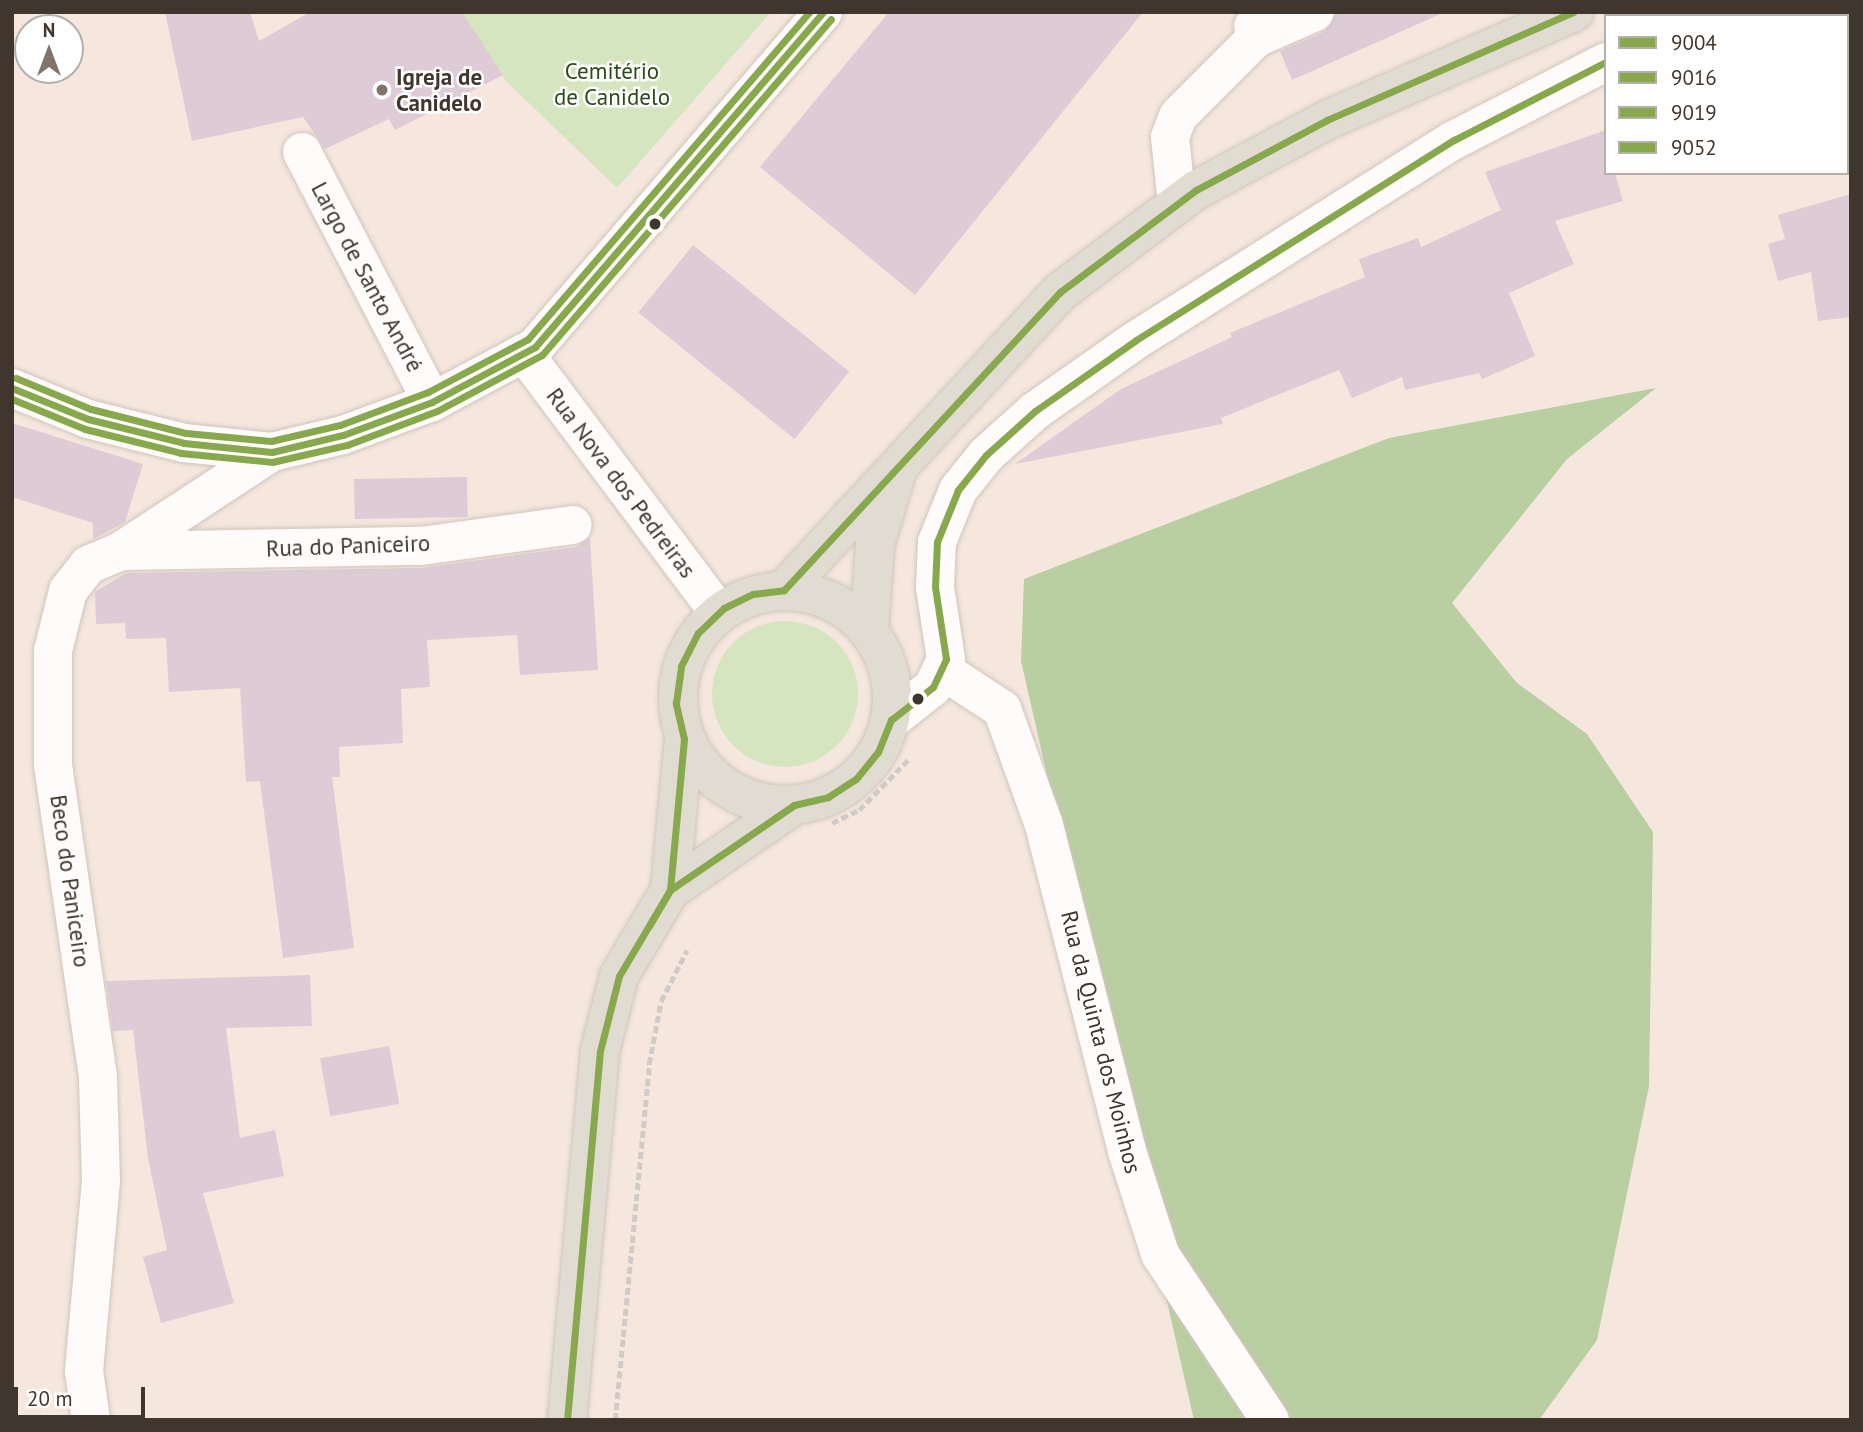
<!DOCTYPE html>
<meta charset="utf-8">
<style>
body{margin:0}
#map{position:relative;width:1863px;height:1432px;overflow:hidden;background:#f5e7de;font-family:"PT Sans",sans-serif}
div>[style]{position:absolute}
.green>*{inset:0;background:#d5e5c0}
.round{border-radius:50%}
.forest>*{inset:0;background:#b9cea1}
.building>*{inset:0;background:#ddccd6;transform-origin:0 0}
.path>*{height:4.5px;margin-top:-2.25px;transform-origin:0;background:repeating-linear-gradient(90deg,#d1cbc8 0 7px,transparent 0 10.5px)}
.roads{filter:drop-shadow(0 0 2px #d0c5bc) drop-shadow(0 0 2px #d0c5bc)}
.minor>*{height:38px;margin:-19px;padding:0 19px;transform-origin:19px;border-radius:19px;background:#fefbfa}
.major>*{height:38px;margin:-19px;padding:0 19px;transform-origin:19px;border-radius:19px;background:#e0dcd1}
.major>.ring{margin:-19px;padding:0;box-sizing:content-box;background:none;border:38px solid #e0dcd1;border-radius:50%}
.bus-1>*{height:7px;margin:-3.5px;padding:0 3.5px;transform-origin:3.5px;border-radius:3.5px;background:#87a84d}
.bus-2>*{height:7px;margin:-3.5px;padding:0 3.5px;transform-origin:3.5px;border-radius:3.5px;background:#87a84d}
.bus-3>*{height:7px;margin:-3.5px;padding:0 3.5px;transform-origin:3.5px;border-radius:3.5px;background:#87a84d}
.bus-4>*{height:7px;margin:-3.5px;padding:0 3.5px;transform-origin:3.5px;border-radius:3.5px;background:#87a84d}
.dots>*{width:19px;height:19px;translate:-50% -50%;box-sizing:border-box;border:4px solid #fff;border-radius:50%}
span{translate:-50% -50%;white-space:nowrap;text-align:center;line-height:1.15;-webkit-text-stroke:5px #fff;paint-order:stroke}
.park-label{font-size:23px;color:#2b4c19}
.poi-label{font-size:23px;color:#41362d;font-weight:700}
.left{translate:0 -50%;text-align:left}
.street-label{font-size:23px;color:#41362d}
.frame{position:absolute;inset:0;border:14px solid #41362d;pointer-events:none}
.legend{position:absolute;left:1604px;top:14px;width:245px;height:161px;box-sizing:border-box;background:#fff;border:2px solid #b3afab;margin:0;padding:9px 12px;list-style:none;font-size:21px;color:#41362d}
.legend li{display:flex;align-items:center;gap:14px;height:35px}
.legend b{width:35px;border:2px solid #b3afab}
.north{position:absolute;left:14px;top:14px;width:70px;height:70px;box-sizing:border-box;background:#fff;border:2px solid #b3afab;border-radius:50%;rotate:0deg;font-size:19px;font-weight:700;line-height:28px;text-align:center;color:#41362d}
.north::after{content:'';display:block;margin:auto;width:24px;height:32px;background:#80746b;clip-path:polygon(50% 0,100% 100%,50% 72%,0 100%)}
.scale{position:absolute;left:14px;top:1387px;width:131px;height:32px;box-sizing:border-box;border:4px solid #41362d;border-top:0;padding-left:9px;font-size:21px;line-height:24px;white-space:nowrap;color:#41362d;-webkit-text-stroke:5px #fff;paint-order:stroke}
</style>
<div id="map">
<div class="green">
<div style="clip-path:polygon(462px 12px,771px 12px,617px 188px,505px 80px)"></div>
<div class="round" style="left:712px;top:621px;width:146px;height:146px"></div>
</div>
<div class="forest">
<div style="clip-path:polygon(1656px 388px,1567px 459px,1452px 603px,1517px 683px,1587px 734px,1653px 832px,1649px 1086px,1597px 1340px,1539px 1420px,1194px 1420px,1021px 661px,1024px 579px,1389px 438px)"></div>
</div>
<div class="building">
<div style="clip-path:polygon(165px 12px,250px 12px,259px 41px,310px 12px,462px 12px,503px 75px,395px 130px,389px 119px,325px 149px,303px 117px,192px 141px)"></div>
<div style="clip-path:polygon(889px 12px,1143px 12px,915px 295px,760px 167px)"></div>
<div style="clip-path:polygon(1337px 12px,1445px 12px,1292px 80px,1280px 51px,1324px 32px)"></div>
<div style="clip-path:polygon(1606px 130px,1606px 173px,1615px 173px,1623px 201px,1555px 221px,1574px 264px,1509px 293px,1535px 356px,1482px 379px,1479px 373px,1405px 390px,1402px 377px,1352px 398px,1339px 370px,1221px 418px,1223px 424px,1015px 464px,1121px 389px,1232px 337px,1230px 333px,1365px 277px,1359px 259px,1418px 238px,1421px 247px,1501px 210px,1485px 172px)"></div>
<div style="clip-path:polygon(1851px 194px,1851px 317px,1818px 321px,1811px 272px,1778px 281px,1768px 244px,1785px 239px,1778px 215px)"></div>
<div style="left:693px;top:245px;width:201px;height:87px;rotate:39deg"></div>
<div style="clip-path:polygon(12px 423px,143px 464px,125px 522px,93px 539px,93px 523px,12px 497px)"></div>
<div style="left:467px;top:477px;width:40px;height:113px;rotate:89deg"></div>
<div style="clip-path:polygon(590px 538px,598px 670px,520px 675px,517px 635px,427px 640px,430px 687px,401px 689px,403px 743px,339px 747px,340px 777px,332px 777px,354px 948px,283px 958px,260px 781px,246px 782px,240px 688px,169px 692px,166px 638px,126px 639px,125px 623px,96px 624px,95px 592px,126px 573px,421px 568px,576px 547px)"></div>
<div style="clip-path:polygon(310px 975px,312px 1026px,226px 1028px,240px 1138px,275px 1130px,284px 1176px,203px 1193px,234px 1303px,161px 1323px,143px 1257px,167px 1250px,148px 1158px,133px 1030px,113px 1031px,106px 981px)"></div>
<div style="left:389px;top:1046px;width:59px;height:70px;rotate:80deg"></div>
</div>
<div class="path">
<div style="left:1766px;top:16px;width:6px;rotate:-39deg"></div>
<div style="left:832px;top:823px;width:30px;rotate:-26deg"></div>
<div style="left:859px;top:810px;width:73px;rotate:-45.6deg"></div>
<div style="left:615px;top:1420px;width:358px;rotate:-84.5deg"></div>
<div style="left:649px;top:1064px;width:64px;rotate:-79.2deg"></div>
<div style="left:661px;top:1001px;width:57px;rotate:-63deg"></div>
</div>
<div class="roads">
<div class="minor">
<div style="left:1707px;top:16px;width:9px;rotate:-27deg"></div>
<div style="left:1256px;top:38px;width:64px;rotate:-23.8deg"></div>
<div style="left:302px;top:152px;width:282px;rotate:62.5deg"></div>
<div style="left:1177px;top:204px;width:67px;rotate:-96deg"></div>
<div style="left:1170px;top:137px;width:22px;rotate:-69deg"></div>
<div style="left:1178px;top:116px;width:110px;rotate:-45deg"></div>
<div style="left:1256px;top:38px;width:12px;rotate:-104deg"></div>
<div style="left:524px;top:353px;width:325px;rotate:53.1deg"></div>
<div style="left:12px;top:388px;width:82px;rotate:22.2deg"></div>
<div style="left:88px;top:419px;width:99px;rotate:14deg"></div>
<div style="left:184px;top:443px;width:88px;rotate:5.8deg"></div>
<div style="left:272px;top:452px;width:73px;rotate:-13.5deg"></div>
<div style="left:343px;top:435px;width:95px;rotate:-20.3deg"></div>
<div style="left:432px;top:402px;width:117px;rotate:-28.1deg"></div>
<div style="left:535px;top:347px;width:442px;rotate:-49.3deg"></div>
<div style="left:121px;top:551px;width:300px;rotate:-1deg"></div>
<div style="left:421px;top:546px;width:153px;rotate:-7.9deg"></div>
<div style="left:942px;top:670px;width:72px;rotate:33deg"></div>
<div style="left:1002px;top:709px;width:123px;rotate:70.1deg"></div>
<div style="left:1044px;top:825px;width:336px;rotate:75.7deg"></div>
<div style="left:1127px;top:1151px;width:108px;rotate:72.2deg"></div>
<div style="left:1160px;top:1254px;width:199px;rotate:56.5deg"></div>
<div style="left:891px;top:720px;width:53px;rotate:-38.2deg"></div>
<div style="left:933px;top:687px;width:31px;rotate:-65deg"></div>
<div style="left:946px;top:659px;width:73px;rotate:-98.7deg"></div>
<div style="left:935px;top:587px;width:45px;rotate:-87.5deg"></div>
<div style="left:937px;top:542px;width:56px;rotate:-68deg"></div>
<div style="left:958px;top:490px;width:45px;rotate:-51.3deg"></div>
<div style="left:986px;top:455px;width:66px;rotate:-41.9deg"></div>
<div style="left:1035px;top:411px;width:123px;rotate:-35.1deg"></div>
<div style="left:1136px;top:340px;width:376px;rotate:-32.2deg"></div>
<div style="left:1454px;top:140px;width:171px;rotate:-27.2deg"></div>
<div style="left:91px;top:1420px;width:49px;rotate:-98.1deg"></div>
<div style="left:84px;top:1371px;width:191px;rotate:-84.9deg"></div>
<div style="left:101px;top:1181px;width:104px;rotate:-91.7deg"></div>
<div style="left:98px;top:1077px;width:314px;rotate:-98.2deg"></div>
<div style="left:53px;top:766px;width:115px;rotate:-90deg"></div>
<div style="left:53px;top:651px;width:62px;rotate:-76deg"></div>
<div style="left:68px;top:591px;width:33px;rotate:-52deg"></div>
<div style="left:88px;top:565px;width:36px;rotate:-23deg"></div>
<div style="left:121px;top:551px;width:181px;rotate:-33.3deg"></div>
</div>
<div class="major">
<div style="left:784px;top:590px;width:406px;rotate:-47.2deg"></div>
<div style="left:1060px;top:292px;width:170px;rotate:-36.9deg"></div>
<div style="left:1196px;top:190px;width:149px;rotate:-28.1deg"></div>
<div style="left:1327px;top:120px;width:270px;rotate:-23.6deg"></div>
<div class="ring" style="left:678px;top:591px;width:176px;height:176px"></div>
<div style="left:869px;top:630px;width:86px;rotate:-86deg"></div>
<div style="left:875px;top:544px;width:73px;rotate:-73.3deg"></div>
<div style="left:670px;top:890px;width:152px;rotate:-84.7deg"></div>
<div style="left:567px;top:1420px;width:370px;rotate:-84.9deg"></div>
<div style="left:600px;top:1051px;width:77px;rotate:-75.8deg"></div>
<div style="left:619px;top:976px;width:100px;rotate:-59.3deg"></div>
<div style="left:670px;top:890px;width:150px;rotate:-34.4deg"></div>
</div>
</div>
<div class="bus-1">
<div style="left:649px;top:926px;width:42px;rotate:-59.7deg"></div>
<div style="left:670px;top:890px;width:150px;rotate:-34.4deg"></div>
<div style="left:794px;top:805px;width:35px;rotate:-13deg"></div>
<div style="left:828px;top:797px;width:33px;rotate:-33deg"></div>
<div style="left:856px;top:779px;width:35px;rotate:-51deg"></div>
<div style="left:878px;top:752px;width:35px;rotate:-68deg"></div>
<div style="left:891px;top:720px;width:53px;rotate:-38.2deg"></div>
<div style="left:933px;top:687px;width:31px;rotate:-65deg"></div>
<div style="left:946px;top:659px;width:73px;rotate:-98.7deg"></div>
<div style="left:935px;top:587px;width:45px;rotate:-87.5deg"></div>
<div style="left:937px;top:542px;width:56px;rotate:-68deg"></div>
<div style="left:958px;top:490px;width:45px;rotate:-51.3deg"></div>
<div style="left:986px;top:455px;width:66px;rotate:-41.9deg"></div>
<div style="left:1035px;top:411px;width:123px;rotate:-35.1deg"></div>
<div style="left:1136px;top:340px;width:376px;rotate:-32.2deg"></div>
<div style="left:1454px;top:140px;width:171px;rotate:-27.2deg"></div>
<div style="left:567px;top:1420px;width:370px;rotate:-84.9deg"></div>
<div style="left:600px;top:1051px;width:77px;rotate:-75.8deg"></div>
<div style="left:619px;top:976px;width:100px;rotate:-59.3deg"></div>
<div style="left:670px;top:890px;width:152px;rotate:-84.7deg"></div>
<div style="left:684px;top:739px;width:37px;rotate:-103deg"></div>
<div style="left:676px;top:703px;width:37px;rotate:-82deg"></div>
<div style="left:681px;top:666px;width:37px;rotate:-63deg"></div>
<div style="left:698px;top:633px;width:36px;rotate:-44deg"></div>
<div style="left:724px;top:608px;width:32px;rotate:-26deg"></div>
<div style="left:753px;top:594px;width:31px;rotate:-7deg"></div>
<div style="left:784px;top:590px;width:406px;rotate:-47.2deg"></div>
<div style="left:1060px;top:292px;width:170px;rotate:-36.9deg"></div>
<div style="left:1196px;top:190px;width:149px;rotate:-28.1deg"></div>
<div style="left:1327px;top:120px;width:269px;rotate:-23.7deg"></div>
</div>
<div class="bus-2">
<div style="left:12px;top:388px;width:82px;rotate:22.2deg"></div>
<div style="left:88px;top:419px;width:99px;rotate:14deg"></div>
<div style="left:184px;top:443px;width:88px;rotate:5.8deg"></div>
<div style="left:272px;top:452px;width:73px;rotate:-13.5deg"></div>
<div style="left:343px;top:435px;width:95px;rotate:-20.3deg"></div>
<div style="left:432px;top:402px;width:117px;rotate:-28.1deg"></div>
<div style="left:535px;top:347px;width:442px;rotate:-49.3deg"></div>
</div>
<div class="bus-3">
<div style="left:12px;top:399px;width:79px;rotate:22.3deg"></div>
<div style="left:85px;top:429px;width:99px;rotate:14deg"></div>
<div style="left:181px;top:453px;width:91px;rotate:5.6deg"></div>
<div style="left:272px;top:462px;width:77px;rotate:-12.8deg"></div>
<div style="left:347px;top:445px;width:96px;rotate:-20.7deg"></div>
<div style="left:437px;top:411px;width:119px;rotate:-28.1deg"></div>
<div style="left:542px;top:355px;width:443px;rotate:-49.3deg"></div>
</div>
<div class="bus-4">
<div style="left:16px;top:378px;width:81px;rotate:22.5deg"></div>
<div style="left:91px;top:409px;width:98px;rotate:14.2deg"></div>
<div style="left:186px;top:433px;width:85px;rotate:5.4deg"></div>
<div style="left:271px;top:441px;width:71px;rotate:-13.1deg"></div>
<div style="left:340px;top:425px;width:94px;rotate:-20.6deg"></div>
<div style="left:428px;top:392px;width:113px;rotate:-27.9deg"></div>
<div style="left:528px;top:339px;width:431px;rotate:-49.3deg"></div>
</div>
<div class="dots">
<div style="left:382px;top:90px;background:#80746b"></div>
<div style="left:655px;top:224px;background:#41362d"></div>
<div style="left:918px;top:699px;background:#41362d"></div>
</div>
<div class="park-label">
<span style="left:612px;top:84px">Cemitério<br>de Canidelo</span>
</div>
<div class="poi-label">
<span class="left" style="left:396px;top:90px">Igreja de<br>Canidelo</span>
</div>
<div class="street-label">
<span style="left:367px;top:277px;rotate:62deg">Largo de Santo André</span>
<span style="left:621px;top:483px;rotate:53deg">Rua Nova dos Pedreiras</span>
<span style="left:348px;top:546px;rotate:-2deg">Rua do Paniceiro</span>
<span style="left:70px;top:881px;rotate:82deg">Beco do Paniceiro</span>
<span style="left:1101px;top:1042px;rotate:76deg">Rua da Quinta dos Moinhos</span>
</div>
<div class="frame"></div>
<ul class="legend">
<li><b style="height:9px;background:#87a84d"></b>9004</li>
<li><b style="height:9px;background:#87a84d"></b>9016</li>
<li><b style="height:9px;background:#87a84d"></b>9019</li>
<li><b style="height:9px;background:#87a84d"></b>9052</li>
</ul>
<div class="north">N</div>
<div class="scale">20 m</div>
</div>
